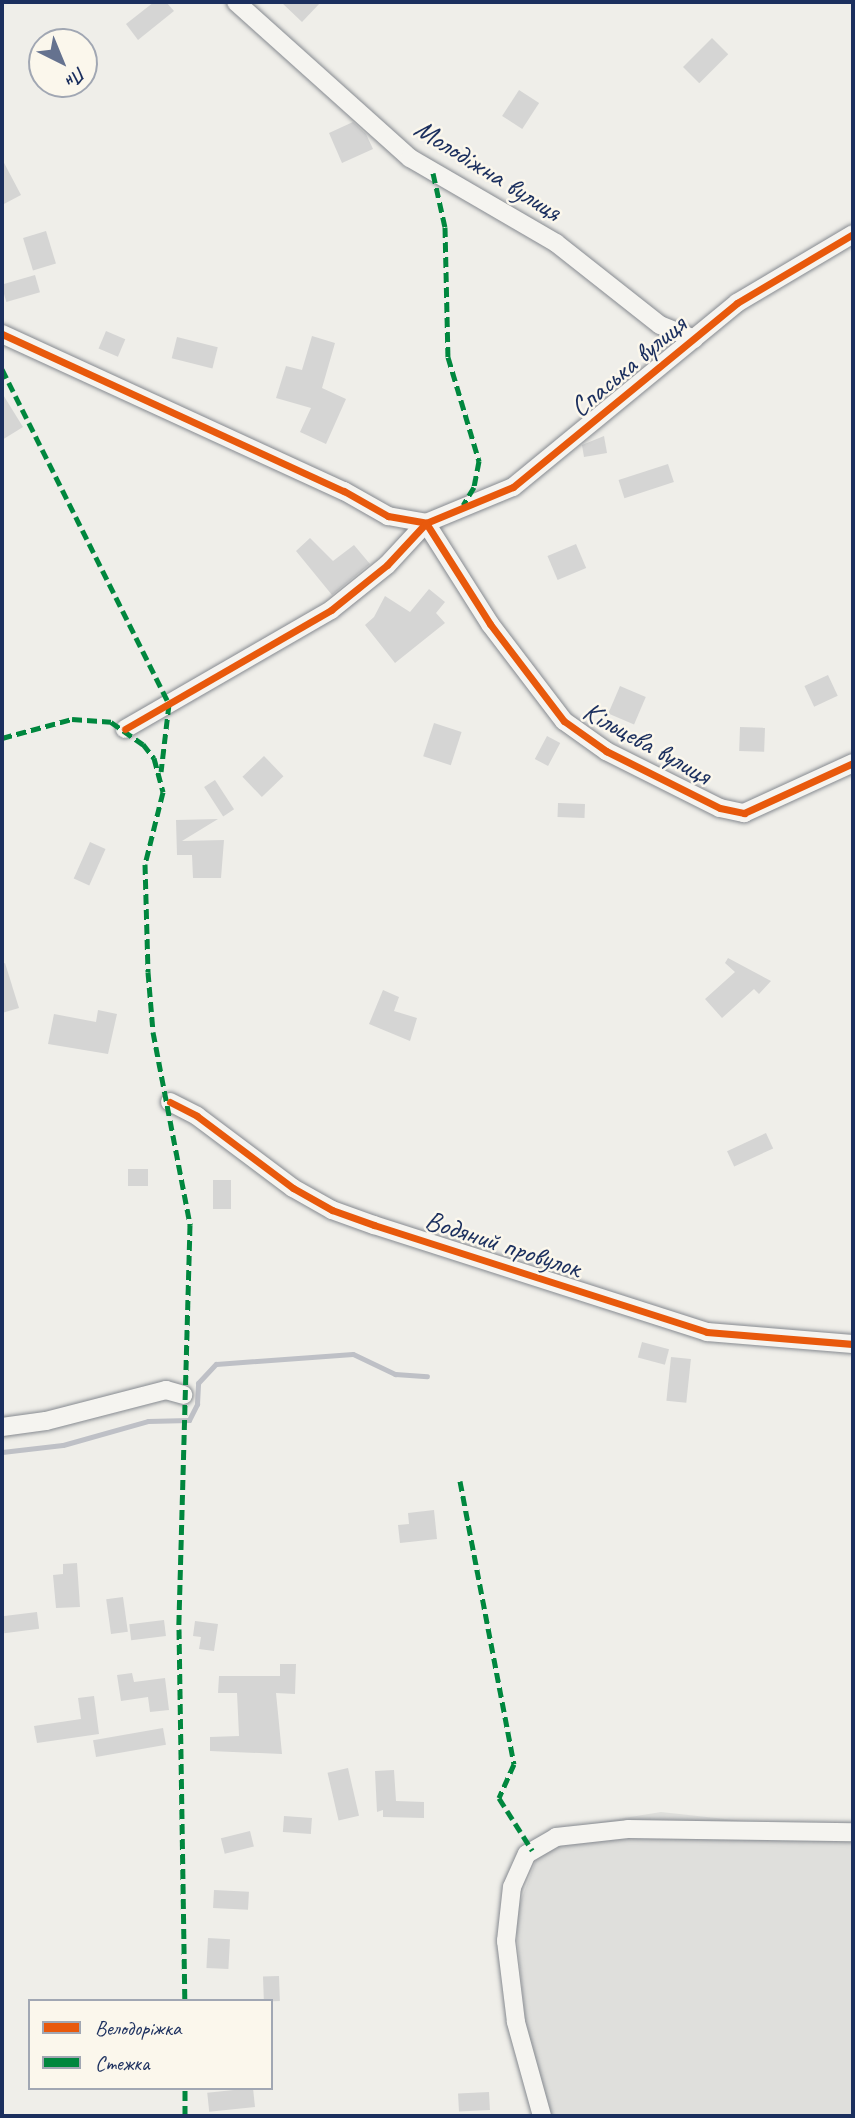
<!DOCTYPE html>
<meta charset="utf-8">
<style>
body{margin:0}
#map{position:relative;width:855px;height:2118px;overflow:hidden;background:#efeee9;font-family:Caveat,sans-serif}
div>[style]{position:absolute}
.green>*{inset:0;background:#dfdfdc}
.stream>*{height:5px;margin:-2.5px;padding:0 2.5px;transform-origin:2.5px;border-radius:2.5px;background:#bec0c6}
.building>*{inset:0;background:#d5d5d4;transform-origin:0 0}
.roads{filter:drop-shadow(0 0 2px #868a90) drop-shadow(0 0 2px #868a90)}
.minor>*{height:18px;margin:-9px;padding:0 9px;transform-origin:9px;border-radius:9px;background:#f5f4f0}
.quiet>*{height:5px;margin-top:-2.5px;transform-origin:0;background:repeating-linear-gradient(90deg,#00873e 0 10px,transparent 0 15px)}
.cycleway>*{height:7px;margin:-3.5px;padding:0 3.5px;transform-origin:3.5px;border-radius:3.5px;background:#e8590c}
span{translate:-50% -50%;white-space:nowrap;text-align:center;line-height:1.15;-webkit-text-stroke:5px #fbf7ec;paint-order:stroke}
.street-label{font-size:28px;color:#1b2f5e}
.frame{position:absolute;inset:0;border:4px solid #1b2f5e;pointer-events:none}
.legend{position:absolute;left:28px;top:1999px;width:245px;height:91px;box-sizing:border-box;background:#fbf7ec;border:2px solid #a1a7b3;margin:0;padding:9px 12px;list-style:none;font-size:21px;color:#1b2f5e}
.legend li{display:flex;align-items:center;gap:14px;height:35px}
.legend b{width:35px;border:2px solid #a1a7b3}
.north{position:absolute;left:28px;top:28px;width:70px;height:70px;box-sizing:border-box;background:#fbf7ec;border:2px solid #a1a7b3;border-radius:50%;rotate:137deg;font-size:19px;font-weight:700;line-height:28px;text-align:center;color:#1b2f5e}
.north::after{content:'';display:block;margin:auto;width:24px;height:32px;background:#65728f;clip-path:polygon(50% 0,100% 100%,50% 72%,0 100%)}
</style>
<div id="map">
<div class="green">
<div style="clip-path:polygon(661px 1812px,853px 1833px,853px 2116px,547px 2116px,526px 2028px,515px 1916px,538px 1855px,575px 1826px)"></div>
</div>
<div class="stream">
<div style="left:2px;top:1452px;width:61px;rotate:-6.5deg"></div>
<div style="left:63px;top:1445px;width:88px;rotate:-15.8deg"></div>
<div style="left:148px;top:1421px;width:41px;rotate:-1.4deg"></div>
<div style="left:189px;top:1420px;width:18px;rotate:-63deg"></div>
<div style="left:197px;top:1404px;width:21px;rotate:-87deg"></div>
<div style="left:198px;top:1383px;width:26px;rotate:-47deg"></div>
<div style="left:216px;top:1364px;width:137px;rotate:-4.2deg"></div>
<div style="left:353px;top:1354px;width:47px;rotate:25.5deg"></div>
<div style="left:395px;top:1374px;width:32px;rotate:4deg"></div>
</div>
<div class="building">
<div style="clip-path:polygon(154px 2px,166px 2px,174px 11px,138px 40px,126px 24px)"></div>
<div style="clip-path:polygon(281px 2px,321px 2px,302px 22px)"></div>
<div style="left:712px;top:38px;width:23px;height:41px;rotate:45deg"></div>
<div style="left:519px;top:90px;width:24px;height:31px;rotate:33deg"></div>
<div style="clip-path:polygon(353px 122px,366px 134px,373px 149px,342px 163px,329px 133px)"></div>
<div style="clip-path:polygon(2px 159px,21px 195px,2px 205px)"></div>
<div style="left:46px;top:231px;width:34px;height:24px;rotate:73deg"></div>
<div style="left:35px;top:275px;width:18px;height:35px;rotate:74deg"></div>
<div style="left:106px;top:331px;width:21px;height:19px;rotate:23deg"></div>
<div style="clip-path:polygon(312px 336px,335px 343px,322px 388px,346px 399px,326px 444px,300px 432px,311px 408px,276px 398px,286px 366px,302px 370px)"></div>
<div style="left:177px;top:337px;width:42px;height:22px;rotate:14deg"></div>
<div style="clip-path:polygon(2px 393px,23px 427px,2px 440px)"></div>
<div style="clip-path:polygon(604px 436px,607px 453px,584px 457px,582px 445px)"></div>
<div style="left:668px;top:464px;width:19px;height:52px;rotate:72deg"></div>
<div style="clip-path:polygon(310px 538px,333px 561px,354px 545px,370px 564px,332px 595px,296px 551px)"></div>
<div style="left:576px;top:544px;width:26px;height:31px;rotate:67deg"></div>
<div style="clip-path:polygon(429px 589px,445px 602px,436px 613px,445px 623px,395px 663px,365px 625px,374px 617px,385px 596px,410px 612px)"></div>
<div style="left:828px;top:675px;width:23px;height:26px;rotate:65deg"></div>
<div style="left:620px;top:686px;width:28px;height:30px;rotate:23deg"></div>
<div style="left:434px;top:723px;width:29px;height:35px;rotate:18deg"></div>
<div style="left:740px;top:727px;width:25px;height:24px;rotate:2deg"></div>
<div style="left:547px;top:736px;width:15px;height:26px;rotate:28deg"></div>
<div style="left:264px;top:756px;width:28px;height:30px;rotate:46deg"></div>
<div style="left:215px;top:780px;width:35px;height:13px;rotate:57deg"></div>
<div style="left:558px;top:803px;width:27px;height:14px;rotate:2deg"></div>
<div style="clip-path:polygon(218px 819px,182px 841px,224px 840px,221px 878px,193px 878px,192px 855px,177px 855px,176px 820px)"></div>
<div style="left:90px;top:842px;width:17px;height:40px;rotate:24deg"></div>
<div style="clip-path:polygon(728px 958px,771px 981px,759px 994px,754px 989px,722px 1018px,705px 999px,735px 972px,725px 963px)"></div>
<div style="clip-path:polygon(5px 963px,19px 1008px,2px 1013px,2px 964px)"></div>
<div style="clip-path:polygon(383px 990px,399px 997px,394px 1011px,417px 1018px,410px 1041px,369px 1024px)"></div>
<div style="clip-path:polygon(98px 1010px,117px 1014px,108px 1054px,48px 1044px,54px 1014px,96px 1022px)"></div>
<div style="left:766px;top:1133px;width:17px;height:43px;rotate:65deg"></div>
<div style="left:128px;top:1169px;width:20px;height:17px"></div>
<div style="left:213px;top:1180px;width:18px;height:29px"></div>
<div style="left:642px;top:1342px;width:28px;height:16px;rotate:15deg"></div>
<div style="left:671px;top:1357px;width:20px;height:44px;rotate:6deg"></div>
<div style="clip-path:polygon(434px 1510px,437px 1539px,400px 1543px,398px 1525px,409px 1524px,408px 1513px)"></div>
<div style="clip-path:polygon(77px 1563px,80px 1607px,56px 1608px,53px 1575px,63px 1574px,63px 1564px)"></div>
<div style="left:123px;top:1597px;width:35px;height:17px;rotate:82deg"></div>
<div style="left:37px;top:1612px;width:17px;height:35px;rotate:83deg"></div>
<div style="left:164px;top:1620px;width:16px;height:35px;rotate:83deg"></div>
<div style="clip-path:polygon(195px 1621px,218px 1624px,214px 1651px,199px 1649px,201px 1637px,193px 1636px)"></div>
<div style="clip-path:polygon(280px 1664px,296px 1664px,295px 1694px,276px 1693px,282px 1754px,210px 1751px,210px 1737px,239px 1736px,237px 1693px,218px 1693px,219px 1676px,280px 1676px)"></div>
<div style="clip-path:polygon(132px 1673px,134px 1682px,165px 1678px,169px 1710px,150px 1712px,148px 1697px,121px 1701px,117px 1675px)"></div>
<div style="clip-path:polygon(94px 1696px,99px 1734px,37px 1743px,34px 1726px,81px 1719px,78px 1698px)"></div>
<div style="left:163px;top:1728px;width:17px;height:71px;rotate:80deg"></div>
<div style="left:348px;top:1768px;width:49px;height:21px;rotate:77deg"></div>
<div style="clip-path:polygon(394px 1770px,396px 1801px,424px 1802px,424px 1818px,383px 1817px,383px 1810px,377px 1812px,375px 1771px)"></div>
<div style="left:284px;top:1816px;width:28px;height:16px;rotate:4deg"></div>
<div style="left:250px;top:1831px;width:16px;height:30px;rotate:76deg"></div>
<div style="left:214px;top:1890px;width:35px;height:18px;rotate:3deg"></div>
<div style="left:208px;top:1938px;width:22px;height:30px;rotate:3deg"></div>
<div style="left:279px;top:1976px;width:25px;height:16px;rotate:88deg"></div>
<div style="left:253px;top:2088px;width:19px;height:46px;rotate:84deg"></div>
<div style="left:489px;top:2092px;width:18px;height:31px;rotate:87deg"></div>
</div>
<div class="roads">
<div class="minor">
<div style="left:236px;top:2px;width:234px;rotate:41.9deg"></div>
<div style="left:410px;top:158px;width:169px;rotate:30.2deg"></div>
<div style="left:556px;top:243px;width:132px;rotate:38.3deg"></div>
<div style="left:660px;top:325px;width:37px;rotate:22deg"></div>
<div style="left:2px;top:334px;width:376px;rotate:24.7deg"></div>
<div style="left:344px;top:491px;width:51px;rotate:29.6deg"></div>
<div style="left:388px;top:516px;width:39px;rotate:10deg"></div>
<div style="left:426px;top:523px;width:94px;rotate:-22.5deg"></div>
<div style="left:513px;top:487px;width:290px;rotate:-39.4deg"></div>
<div style="left:737px;top:303px;width:135px;rotate:-30.7deg"></div>
<div style="left:125px;top:729px;width:238px;rotate:-30deg"></div>
<div style="left:331px;top:610px;width:72px;rotate:-38.8deg"></div>
<div style="left:387px;top:565px;width:57px;rotate:-47.1deg"></div>
<div style="left:426px;top:523px;width:120px;rotate:57.6deg"></div>
<div style="left:490px;top:624px;width:122px;rotate:52.7deg"></div>
<div style="left:564px;top:721px;width:52px;rotate:35.5deg"></div>
<div style="left:606px;top:751px;width:127px;rotate:26.6deg"></div>
<div style="left:720px;top:808px;width:25px;rotate:12deg"></div>
<div style="left:744px;top:813px;width:120px;rotate:-24.6deg"></div>
<div style="left:170px;top:1102px;width:30px;rotate:27deg"></div>
<div style="left:197px;top:1116px;width:120px;rotate:36.9deg"></div>
<div style="left:293px;top:1188px;width:45px;rotate:29.4deg"></div>
<div style="left:332px;top:1210px;width:45px;rotate:19.7deg"></div>
<div style="left:374px;top:1225px;width:350px;rotate:17.8deg"></div>
<div style="left:707px;top:1332px;width:146px;rotate:4.7deg"></div>
<div style="left:2px;top:1427px;width:44px;rotate:-7.8deg"></div>
<div style="left:46px;top:1421px;width:124px;rotate:-14.5deg"></div>
<div style="left:166px;top:1390px;width:18px;rotate:16deg"></div>
<div style="left:542px;top:2116px;width:98px;rotate:-105.5deg"></div>
<div style="left:516px;top:2022px;width:82px;rotate:-97deg"></div>
<div style="left:506px;top:1941px;width:54px;rotate:-83.7deg"></div>
<div style="left:512px;top:1887px;width:36px;rotate:-66deg"></div>
<div style="left:527px;top:1854px;width:34px;rotate:-30deg"></div>
<div style="left:556px;top:1837px;width:72px;rotate:-6.3deg"></div>
<div style="left:628px;top:1829px;width:225px;rotate:0.8deg"></div>
</div>
</div>
<div class="quiet">
<div style="left:433px;top:173px;width:55px;rotate:77.5deg"></div>
<div style="left:445px;top:227px;width:130px;rotate:88.7deg"></div>
<div style="left:448px;top:357px;width:109px;rotate:73.4deg"></div>
<div style="left:479px;top:461px;width:26px;rotate:101deg"></div>
<div style="left:474px;top:487px;width:21px;rotate:121deg"></div>
<div style="left:2px;top:369px;width:374px;rotate:63.5deg"></div>
<div style="left:169px;top:704px;width:68px;rotate:96.7deg"></div>
<div style="left:2px;top:738px;width:73px;rotate:-15.2deg"></div>
<div style="left:72px;top:719px;width:39px;rotate:4deg"></div>
<div style="left:111px;top:722px;width:39px;rotate:35deg"></div>
<div style="left:143px;top:744px;width:18px;rotate:52deg"></div>
<div style="left:154px;top:758px;width:35px;rotate:75deg"></div>
<div style="left:163px;top:792px;width:74px;rotate:104deg"></div>
<div style="left:145px;top:864px;width:108px;rotate:88.4deg"></div>
<div style="left:148px;top:972px;width:60px;rotate:85.2deg"></div>
<div style="left:153px;top:1032px;width:197px;rotate:79.1deg"></div>
<div style="left:190px;top:1225px;width:404px;rotate:91.6deg"></div>
<div style="left:179px;top:1629px;width:372px;rotate:89.1deg"></div>
<div style="left:460px;top:1481px;width:288px;rotate:79.2deg"></div>
<div style="left:514px;top:1764px;width:37px;rotate:114deg"></div>
<div style="left:499px;top:1798px;width:62px;rotate:57.6deg"></div>
<div style="left:185px;top:2116px;width:28px;rotate:-90deg"></div>
</div>
<div class="cycleway">
<div style="left:2px;top:334px;width:376px;rotate:24.7deg"></div>
<div style="left:344px;top:491px;width:51px;rotate:29.6deg"></div>
<div style="left:388px;top:516px;width:39px;rotate:10deg"></div>
<div style="left:426px;top:523px;width:94px;rotate:-22.5deg"></div>
<div style="left:513px;top:487px;width:290px;rotate:-39.4deg"></div>
<div style="left:737px;top:303px;width:135px;rotate:-30.7deg"></div>
<div style="left:125px;top:729px;width:238px;rotate:-30deg"></div>
<div style="left:331px;top:610px;width:72px;rotate:-38.8deg"></div>
<div style="left:387px;top:565px;width:57px;rotate:-47.1deg"></div>
<div style="left:426px;top:523px;width:120px;rotate:57.6deg"></div>
<div style="left:490px;top:624px;width:122px;rotate:52.7deg"></div>
<div style="left:564px;top:721px;width:52px;rotate:35.5deg"></div>
<div style="left:606px;top:751px;width:127px;rotate:26.6deg"></div>
<div style="left:720px;top:808px;width:25px;rotate:12deg"></div>
<div style="left:744px;top:813px;width:120px;rotate:-24.6deg"></div>
<div style="left:170px;top:1102px;width:30px;rotate:27deg"></div>
<div style="left:197px;top:1116px;width:120px;rotate:36.9deg"></div>
<div style="left:293px;top:1188px;width:45px;rotate:29.4deg"></div>
<div style="left:332px;top:1210px;width:45px;rotate:19.7deg"></div>
<div style="left:374px;top:1225px;width:350px;rotate:17.8deg"></div>
<div style="left:707px;top:1332px;width:146px;rotate:4.7deg"></div>
</div>
<div class="street-label">
<span style="left:488px;top:170px;rotate:32deg">Молодіжна вулиця</span>
<span style="left:628px;top:366px;rotate:-40deg">Спаська вулиця</span>
<span style="left:647px;top:743px;rotate:29deg">Кільцева вулиця</span>
<span style="left:503px;top:1244px;rotate:18deg">Водяний провулок</span>
</div>
<div class="frame"></div>
<ul class="legend">
<li><b style="height:9px;background:#e8590c"></b>Велодоріжка</li>
<li><b style="height:9px;background:#00873e"></b>Стежка</li>
</ul>
<div class="north">Пн</div>
</div>
